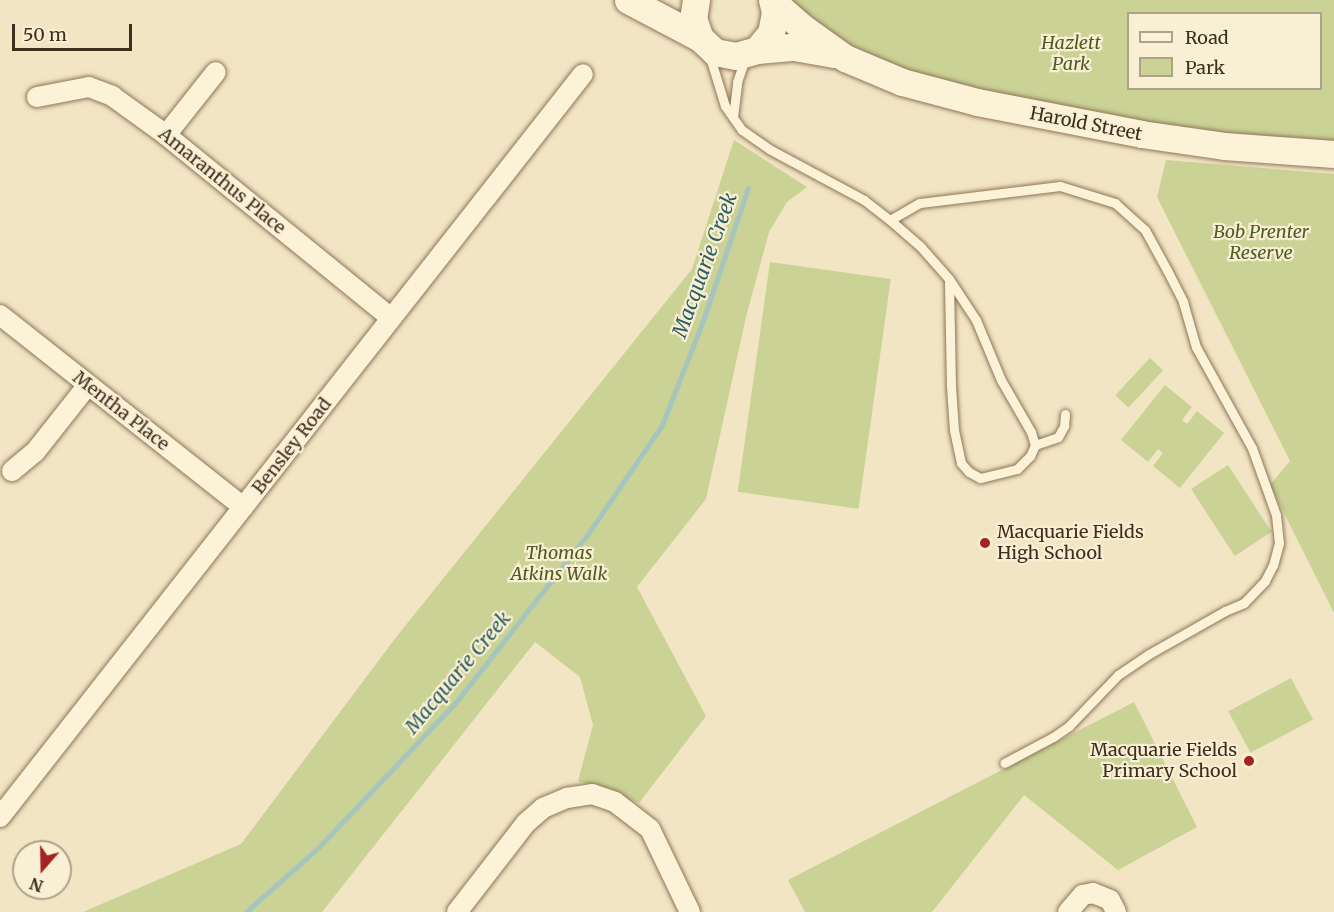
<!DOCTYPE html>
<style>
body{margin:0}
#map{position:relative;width:1334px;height:912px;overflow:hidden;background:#f2e5c4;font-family:Merriweather,serif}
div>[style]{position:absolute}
.green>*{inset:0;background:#cad296;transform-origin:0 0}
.stream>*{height:4.5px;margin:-2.25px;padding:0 2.25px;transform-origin:2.25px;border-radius:2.25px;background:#a6c5bd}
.roads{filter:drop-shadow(0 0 2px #8f7658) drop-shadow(0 0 2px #8f7658)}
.lane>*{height:9px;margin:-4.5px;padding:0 4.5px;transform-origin:4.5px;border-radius:4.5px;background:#fcf2d8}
.street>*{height:20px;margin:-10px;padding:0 10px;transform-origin:10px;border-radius:10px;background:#fcf2d8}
.secondary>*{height:27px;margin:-13.5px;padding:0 13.5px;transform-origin:13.5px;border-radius:13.5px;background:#fcf2d8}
.dots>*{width:16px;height:16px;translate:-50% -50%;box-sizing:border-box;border:3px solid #f9efd4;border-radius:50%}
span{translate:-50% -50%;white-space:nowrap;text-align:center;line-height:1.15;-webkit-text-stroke:4.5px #f9efd4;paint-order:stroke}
.park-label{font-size:18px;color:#4c5c22;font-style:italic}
.street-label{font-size:18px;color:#3e2e1d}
.poi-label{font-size:18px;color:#3e2e1d}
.left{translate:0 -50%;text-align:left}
.right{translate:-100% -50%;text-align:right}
.water-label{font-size:20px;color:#2b5f5d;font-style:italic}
.legend{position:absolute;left:1127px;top:12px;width:195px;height:78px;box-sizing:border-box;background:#f9efd4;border:2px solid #aea28b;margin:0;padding:8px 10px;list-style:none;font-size:18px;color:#3e2e1d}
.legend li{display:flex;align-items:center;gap:12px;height:30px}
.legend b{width:30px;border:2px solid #aea28b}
.north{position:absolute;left:12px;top:840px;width:60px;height:60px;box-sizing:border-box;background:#f9efd4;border:2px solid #aea28b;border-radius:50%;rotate:200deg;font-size:16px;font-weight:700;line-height:24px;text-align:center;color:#3e2e1d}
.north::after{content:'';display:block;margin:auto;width:21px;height:27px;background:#a42422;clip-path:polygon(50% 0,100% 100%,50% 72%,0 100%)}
.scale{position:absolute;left:12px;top:24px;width:120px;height:27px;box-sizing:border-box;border:3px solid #3e2e1d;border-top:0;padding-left:8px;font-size:18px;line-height:21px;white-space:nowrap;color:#3e2e1d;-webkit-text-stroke:4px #f9efd4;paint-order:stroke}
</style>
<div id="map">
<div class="green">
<div style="clip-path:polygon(evenodd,791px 0,1334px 0,1334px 147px,1177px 133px,993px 95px,884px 66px,805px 22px,791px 0,1128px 14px,1320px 14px,1320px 88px,1128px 88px,1128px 14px)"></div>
<div style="clip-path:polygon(734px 140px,807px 187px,787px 202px,769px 232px,746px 317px,706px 499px,637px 587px,706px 716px,639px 803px,578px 781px,593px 725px,580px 677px,535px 642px,322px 912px,83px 912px,241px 844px,397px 636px,692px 269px)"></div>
<div style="clip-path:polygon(1166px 160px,1334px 174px,1334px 613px,1270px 485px,1290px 461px,1157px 197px)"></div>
<div style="left:770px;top:262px;width:122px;height:232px;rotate:8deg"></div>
<div style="left:1150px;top:358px;width:18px;height:51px;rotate:43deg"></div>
<div style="clip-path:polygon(1165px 385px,1192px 407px,1182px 420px,1187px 424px,1197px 411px,1224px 433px,1180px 488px,1153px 466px,1163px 453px,1158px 449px,1148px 462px,1121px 440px)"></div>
<div style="left:1228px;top:465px;width:80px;height:44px;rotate:57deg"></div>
<div style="left:1291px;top:678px;width:47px;height:71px;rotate:62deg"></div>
<div style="clip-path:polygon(1134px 702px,1197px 827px,1118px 870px,1024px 795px,932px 912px,805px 912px,788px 880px)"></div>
</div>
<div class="stream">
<div style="left:246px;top:912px;width:96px;rotate:-41.6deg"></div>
<div style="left:318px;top:848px;width:202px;rotate:-46.6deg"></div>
<div style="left:457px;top:701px;width:212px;rotate:-51.9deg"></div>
<div style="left:588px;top:534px;width:132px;rotate:-55.8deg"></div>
<div style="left:662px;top:425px;width:112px;rotate:-68.5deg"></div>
<div style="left:703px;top:321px;width:140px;rotate:-71.3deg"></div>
</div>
<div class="roads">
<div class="lane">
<div style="left:709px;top:54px;width:54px;rotate:72.9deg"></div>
<div style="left:725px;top:106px;width:29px;rotate:55deg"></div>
<div style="left:742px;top:130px;width:33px;rotate:35deg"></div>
<div style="left:769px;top:149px;width:108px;rotate:28.2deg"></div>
<div style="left:864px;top:200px;width:33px;rotate:38deg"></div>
<div style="left:890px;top:220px;width:40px;rotate:41deg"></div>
<div style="left:920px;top:246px;width:44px;rotate:48.7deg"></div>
<div style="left:949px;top:279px;width:49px;rotate:56.6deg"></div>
<div style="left:976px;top:320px;width:65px;rotate:67.4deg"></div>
<div style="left:1001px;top:380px;width:60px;rotate:60deg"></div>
<div style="left:1031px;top:432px;width:14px;rotate:73deg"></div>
<div style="left:1035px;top:445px;width:12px;rotate:114deg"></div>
<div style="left:1030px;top:456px;width:18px;rotate:135deg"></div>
<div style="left:1017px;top:469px;width:38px;rotate:166deg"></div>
<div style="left:980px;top:478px;width:13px;rotate:-151deg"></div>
<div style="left:969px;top:472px;width:12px;rotate:-132deg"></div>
<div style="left:961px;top:463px;width:34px;rotate:-102deg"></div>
<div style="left:954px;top:430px;width:44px;rotate:-93.9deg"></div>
<div style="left:951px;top:386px;width:107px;rotate:-91.1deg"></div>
<div style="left:733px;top:117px;width:35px;rotate:-83deg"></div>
<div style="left:737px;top:82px;width:24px;rotate:-71deg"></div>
<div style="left:890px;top:220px;width:34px;rotate:-30deg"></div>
<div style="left:920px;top:203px;width:141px;rotate:-6.9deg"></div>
<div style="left:1060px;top:186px;width:58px;rotate:17.2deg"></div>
<div style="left:1115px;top:203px;width:40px;rotate:42deg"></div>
<div style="left:1145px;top:230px;width:46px;rotate:61.2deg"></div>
<div style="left:1167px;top:270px;width:36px;rotate:63deg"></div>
<div style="left:1183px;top:302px;width:47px;rotate:73.9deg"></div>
<div style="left:1196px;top:347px;width:115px;rotate:61deg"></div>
<div style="left:1252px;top:448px;width:71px;rotate:70.3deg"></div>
<div style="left:1276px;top:515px;width:28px;rotate:84deg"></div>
<div style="left:1279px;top:543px;width:23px;rotate:105deg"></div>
<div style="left:1273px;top:565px;width:18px;rotate:117deg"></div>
<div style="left:1265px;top:581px;width:30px;rotate:134deg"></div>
<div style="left:1244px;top:603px;width:21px;rotate:157deg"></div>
<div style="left:1225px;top:611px;width:87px;rotate:150.5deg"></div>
<div style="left:1149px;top:654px;width:37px;rotate:146deg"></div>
<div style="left:1118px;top:675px;width:71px;rotate:133.9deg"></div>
<div style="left:1069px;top:726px;width:19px;rotate:145deg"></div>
<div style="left:1053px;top:737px;width:55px;rotate:152deg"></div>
<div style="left:1035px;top:445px;width:24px;rotate:-19deg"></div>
<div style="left:1058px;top:437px;width:13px;rotate:-61deg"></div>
<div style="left:1064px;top:426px;width:12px;rotate:-85deg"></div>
</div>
<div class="street">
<div style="left:37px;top:97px;width:53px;rotate:-10.9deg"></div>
<div style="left:89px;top:87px;width:25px;rotate:21deg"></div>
<div style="left:112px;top:96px;width:67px;rotate:35.8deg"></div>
<div style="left:166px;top:135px;width:290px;rotate:39.1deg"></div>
<div style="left:166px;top:135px;width:80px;rotate:-51.6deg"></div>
<div style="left:0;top:315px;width:310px;rotate:38.3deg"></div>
<div style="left:12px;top:471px;width:30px;rotate:-40deg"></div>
<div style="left:35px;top:452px;width:85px;rotate:-51.7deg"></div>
<div style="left:0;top:817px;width:944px;rotate:-51.88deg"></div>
<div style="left:457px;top:912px;width:113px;rotate:-52.2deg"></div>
<div style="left:526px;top:823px;width:23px;rotate:-41deg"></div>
<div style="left:543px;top:808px;width:26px;rotate:-23deg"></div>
<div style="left:567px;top:798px;width:25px;rotate:-9deg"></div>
<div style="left:592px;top:794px;width:24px;rotate:19deg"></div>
<div style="left:615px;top:802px;width:44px;rotate:37.6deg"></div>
<div style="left:650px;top:829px;width:92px;rotate:64.3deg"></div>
<div style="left:1068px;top:912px;width:23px;rotate:-49deg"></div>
<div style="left:1083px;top:895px;width:10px;rotate:-11deg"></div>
<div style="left:1093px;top:893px;width:18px;rotate:22deg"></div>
<div style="left:1110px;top:900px;width:13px;rotate:63deg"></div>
</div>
<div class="secondary">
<div style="left:628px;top:0;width:81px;rotate:27.8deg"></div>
<div style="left:696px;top:0;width:18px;rotate:99deg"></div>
<div style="left:693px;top:18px;width:21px;rotate:71deg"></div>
<div style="left:700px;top:38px;width:21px;rotate:43deg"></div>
<div style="left:715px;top:52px;width:21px;rotate:11deg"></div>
<div style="left:736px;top:56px;width:22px;rotate:-16deg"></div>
<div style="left:757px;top:50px;width:22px;rotate:-51deg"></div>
<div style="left:771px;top:33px;width:21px;rotate:-79deg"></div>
<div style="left:775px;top:12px;width:12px;rotate:-104deg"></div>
<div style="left:773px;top:2px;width:40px;rotate:41deg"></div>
<div style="left:803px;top:28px;width:52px;rotate:35.5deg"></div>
<div style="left:845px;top:58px;width:62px;rotate:22.8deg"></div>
<div style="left:902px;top:82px;width:78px;rotate:14.9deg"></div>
<div style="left:977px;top:102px;width:167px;rotate:11deg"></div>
<div style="left:1141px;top:134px;width:84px;rotate:8.2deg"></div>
<div style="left:1224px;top:146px;width:110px;rotate:4.2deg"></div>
<div style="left:757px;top:50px;width:37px;rotate:-5deg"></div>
<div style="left:794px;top:47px;width:40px;rotate:10deg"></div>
</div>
</div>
<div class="dots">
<div style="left:985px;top:543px;background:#a42422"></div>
<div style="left:1249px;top:761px;background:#a42422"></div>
</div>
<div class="park-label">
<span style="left:1071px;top:54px">Hazlett<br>Park</span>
<span style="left:1261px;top:243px">Bob Prenter<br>Reserve</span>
<span style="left:559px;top:564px">Thomas<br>Atkins Walk</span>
</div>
<div class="street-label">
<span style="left:1086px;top:124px;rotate:11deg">Harold Street</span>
<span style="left:222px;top:181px;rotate:39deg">Amaranthus Place</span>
<span style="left:121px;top:411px;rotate:38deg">Mentha Place</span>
<span style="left:292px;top:446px;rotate:-52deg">Bensley Road</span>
</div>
<div class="poi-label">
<span class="left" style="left:997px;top:543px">Macquarie Fields<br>High School</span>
<span class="right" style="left:1237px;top:761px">Macquarie Fields<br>Primary School</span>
</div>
<div class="water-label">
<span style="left:704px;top:265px;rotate:-70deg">Macquarie Creek</span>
<span style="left:457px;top:672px;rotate:-50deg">Macquarie Creek</span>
</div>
<ul class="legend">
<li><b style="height:8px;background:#fcf2d8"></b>Road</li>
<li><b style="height:16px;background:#cad296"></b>Park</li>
</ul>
<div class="north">N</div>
<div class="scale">50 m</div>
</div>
